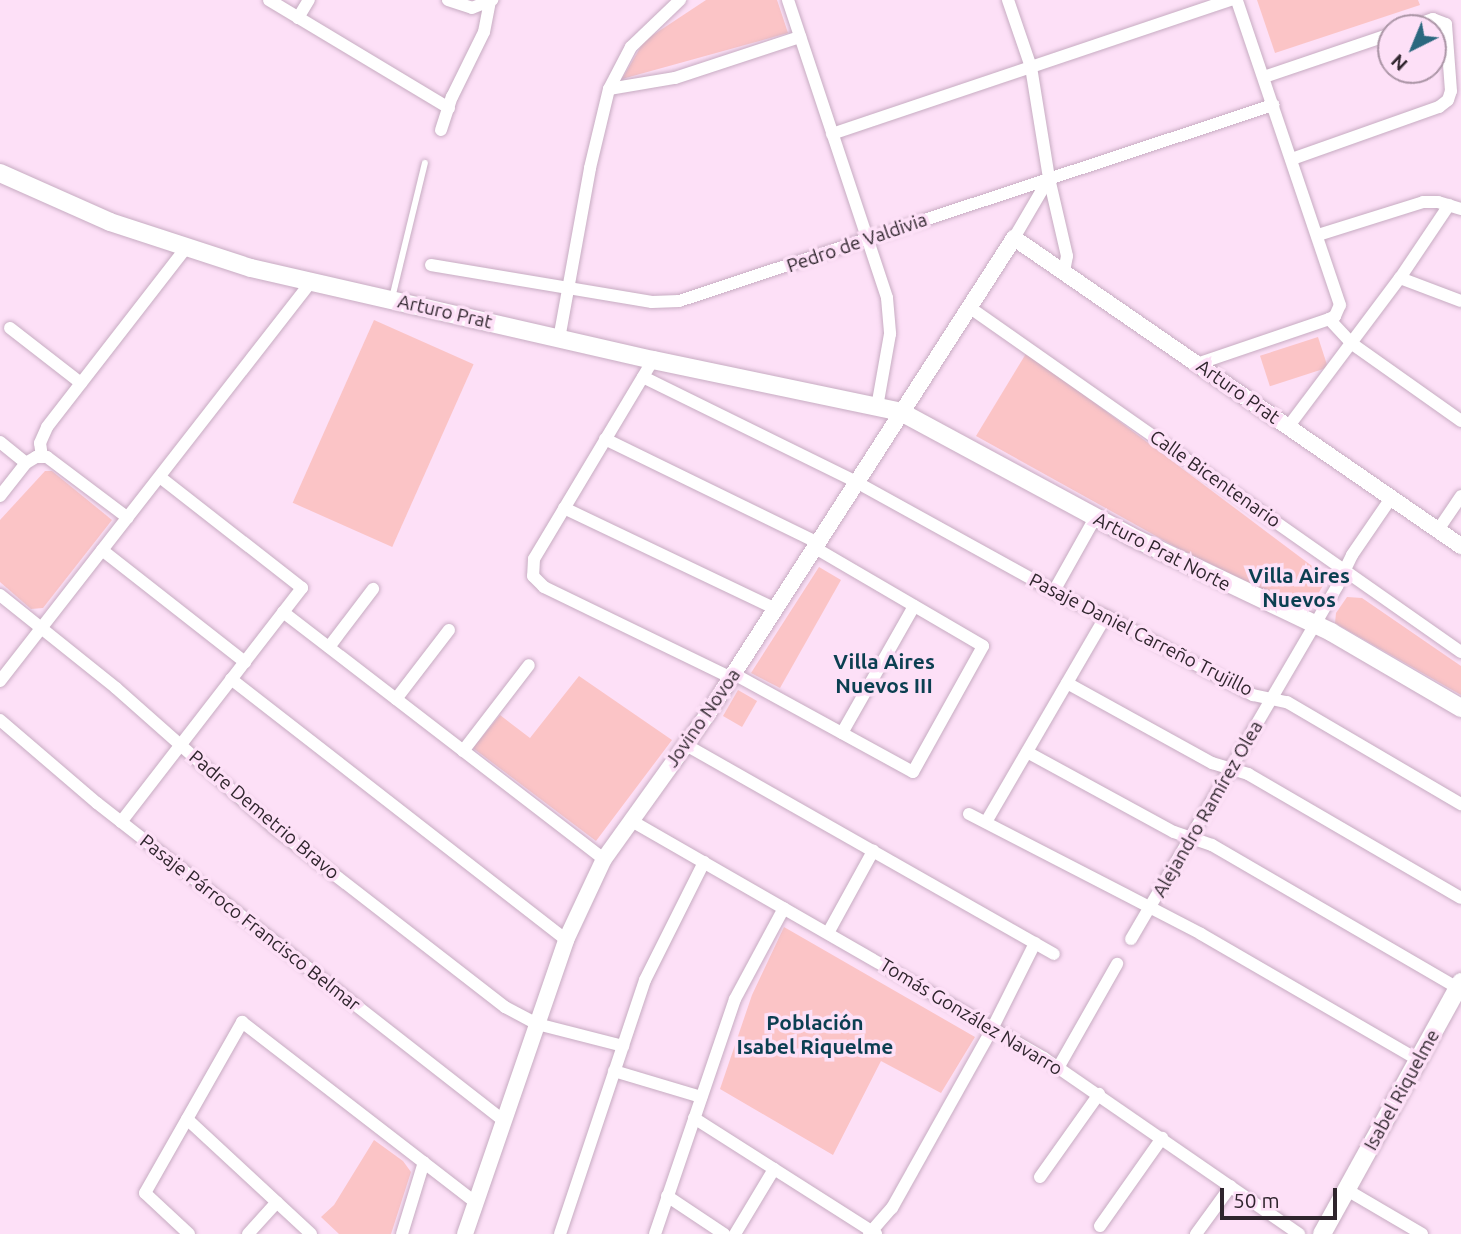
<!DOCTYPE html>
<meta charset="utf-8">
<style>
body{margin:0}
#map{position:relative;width:1461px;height:1234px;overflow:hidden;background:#fde0f7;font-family:Ubuntu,sans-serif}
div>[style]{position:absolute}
.green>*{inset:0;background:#fbc4c6;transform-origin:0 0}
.roads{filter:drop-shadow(0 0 2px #c7acc2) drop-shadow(0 0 2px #c7acc2)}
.service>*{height:6px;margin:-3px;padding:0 3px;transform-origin:3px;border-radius:3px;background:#fff}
.minor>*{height:12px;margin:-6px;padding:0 6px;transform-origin:6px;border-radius:6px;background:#fff}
.tertiary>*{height:16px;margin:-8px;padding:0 8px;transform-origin:8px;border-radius:8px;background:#fff}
.secondary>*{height:18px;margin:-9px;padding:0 9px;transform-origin:9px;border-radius:9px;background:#fff}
span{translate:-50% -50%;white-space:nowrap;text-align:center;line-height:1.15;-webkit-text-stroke:7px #fde0f7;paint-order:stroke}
.street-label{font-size:19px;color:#2f252d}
.neighbourhood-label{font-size:21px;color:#0b3f51;font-weight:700}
.north{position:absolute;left:1377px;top:14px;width:70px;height:70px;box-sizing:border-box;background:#fde0f7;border:2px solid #ab95a6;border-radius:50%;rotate:223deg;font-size:19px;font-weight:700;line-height:28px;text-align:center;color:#2f252d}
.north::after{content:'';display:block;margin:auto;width:24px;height:32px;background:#2b687f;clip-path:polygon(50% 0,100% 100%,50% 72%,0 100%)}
.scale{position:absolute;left:1220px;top:1188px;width:117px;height:32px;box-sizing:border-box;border:4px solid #2f252d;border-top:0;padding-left:9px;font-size:21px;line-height:24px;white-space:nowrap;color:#2f252d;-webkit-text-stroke:5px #fde0f7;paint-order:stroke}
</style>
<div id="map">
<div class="green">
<div style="clip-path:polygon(706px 0,777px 0,788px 33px,622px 79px,644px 41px)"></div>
<div style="clip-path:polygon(1257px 0,1418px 0,1420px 5px,1275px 53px)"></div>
<div style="left:374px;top:320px;width:109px;height:200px;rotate:24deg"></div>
<div style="left:1318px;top:337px;width:32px;height:61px;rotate:72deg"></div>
<div style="clip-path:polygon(1027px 352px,1328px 578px,1307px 611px,1174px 546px,976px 436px)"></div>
<div style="clip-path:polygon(45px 471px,52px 471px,112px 520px,43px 608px,31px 609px,0 582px,0 520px)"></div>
<div style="clip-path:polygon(819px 567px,841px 580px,780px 688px,751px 673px)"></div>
<div style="clip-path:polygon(1347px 597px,1362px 598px,1461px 666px,1461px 695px,1335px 623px,1336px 613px)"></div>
<div style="clip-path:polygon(579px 676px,672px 740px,596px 841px,473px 748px,500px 715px,530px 738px)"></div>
<div style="left:738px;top:690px;width:22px;height:30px;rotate:30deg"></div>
<div style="clip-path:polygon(784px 927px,975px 1037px,941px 1093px,881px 1061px,833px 1155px,720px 1089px,752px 995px)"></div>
<div style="clip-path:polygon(374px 1140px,403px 1161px,411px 1172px,391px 1234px,339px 1234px,321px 1217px,334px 1205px)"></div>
</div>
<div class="roads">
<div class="service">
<div style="left:392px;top:298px;width:139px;rotate:-76.3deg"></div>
</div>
<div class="minor">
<div style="left:269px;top:0;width:210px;rotate:31deg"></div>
<div style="left:448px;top:0;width:25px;rotate:18deg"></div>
<div style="left:472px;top:8px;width:22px;rotate:-22deg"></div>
<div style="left:788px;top:0;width:314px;rotate:71.6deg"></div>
<div style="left:887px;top:298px;width:36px;rotate:85deg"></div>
<div style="left:890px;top:334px;width:74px;rotate:100.1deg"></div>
<div style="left:1008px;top:0;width:71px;rotate:71.1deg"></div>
<div style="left:1031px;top:67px;width:112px;rotate:80.8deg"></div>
<div style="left:1049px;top:178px;width:80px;rotate:77deg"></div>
<div style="left:1067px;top:256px;width:16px;rotate:101deg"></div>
<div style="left:298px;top:18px;width:21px;rotate:-59deg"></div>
<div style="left:1264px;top:77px;width:134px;rotate:-18.7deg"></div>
<div style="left:609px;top:89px;width:67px;rotate:-9.5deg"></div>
<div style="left:675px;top:78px;width:132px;rotate:-18.2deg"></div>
<div style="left:441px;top:130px;width:35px;rotate:-72deg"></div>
<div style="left:452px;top:97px;width:72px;rotate:-63.8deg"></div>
<div style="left:484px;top:32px;width:31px;rotate:-79deg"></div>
<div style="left:832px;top:134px;width:421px;rotate:-18.6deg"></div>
<div style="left:1292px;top:159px;width:156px;rotate:-19.5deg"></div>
<div style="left:1439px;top:107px;width:11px;rotate:-38deg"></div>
<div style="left:1448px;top:100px;width:9px;rotate:-72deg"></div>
<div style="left:1451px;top:91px;width:67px;rotate:-94.3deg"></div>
<div style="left:1446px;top:24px;width:14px;rotate:-159deg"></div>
<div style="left:1433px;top:19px;width:28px;rotate:161deg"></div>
<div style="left:1318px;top:235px;width:110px;rotate:-17.4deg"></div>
<div style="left:1423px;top:202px;width:15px"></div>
<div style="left:1438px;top:202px;width:24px;rotate:17deg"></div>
<div style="left:1014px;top:238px;width:69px;rotate:-59.7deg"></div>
<div style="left:431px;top:265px;width:224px;rotate:9.5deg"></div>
<div style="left:652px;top:302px;width:27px;rotate:-2deg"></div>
<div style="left:679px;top:301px;width:626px;rotate:-18.26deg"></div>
<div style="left:1400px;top:278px;width:65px;rotate:20.7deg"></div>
<div style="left:969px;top:307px;width:601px;rotate:35.04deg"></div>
<div style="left:1329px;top:319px;width:33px;rotate:47deg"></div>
<div style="left:1351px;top:343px;width:135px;rotate:35.3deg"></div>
<div style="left:10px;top:328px;width:90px;rotate:37.8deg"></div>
<div style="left:559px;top:339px;width:174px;rotate:-79.7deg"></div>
<div style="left:590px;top:168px;width:81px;rotate:-76.5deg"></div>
<div style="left:609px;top:89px;width:47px;rotate:-62.4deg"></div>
<div style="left:631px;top:47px;width:68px;rotate:-43.8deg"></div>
<div style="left:653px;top:360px;width:232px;rotate:120.9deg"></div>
<div style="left:534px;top:559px;width:17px;rotate:93deg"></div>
<div style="left:533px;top:576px;width:16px;rotate:45deg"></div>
<div style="left:544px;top:587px;width:208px;rotate:25.9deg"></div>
<div style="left:1197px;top:364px;width:139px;rotate:-18.8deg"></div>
<div style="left:1329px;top:319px;width:7px;rotate:-27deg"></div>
<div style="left:1335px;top:316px;width:12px;rotate:-66deg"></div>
<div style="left:1340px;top:305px;width:322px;rotate:-108.7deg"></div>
<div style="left:643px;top:377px;width:240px;rotate:26.2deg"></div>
<div style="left:858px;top:483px;width:244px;rotate:28.9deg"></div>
<div style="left:1072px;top:601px;width:37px;rotate:24deg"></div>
<div style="left:1106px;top:616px;width:167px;rotate:28.3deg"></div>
<div style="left:1253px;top:695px;width:35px;rotate:12deg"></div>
<div style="left:1287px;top:702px;width:202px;rotate:30.4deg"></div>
<div style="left:1288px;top:427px;width:186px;rotate:-53.1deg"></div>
<div style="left:1400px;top:278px;width:88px;rotate:-56.1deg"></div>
<div style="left:605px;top:439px;width:237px;rotate:26deg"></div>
<div style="left:0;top:442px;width:33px;rotate:39deg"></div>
<div style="left:42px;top:457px;width:14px;rotate:-98deg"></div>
<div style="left:40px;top:443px;width:17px;rotate:-66deg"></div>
<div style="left:47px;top:427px;width:225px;rotate:-52.2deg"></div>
<div style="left:0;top:496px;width:42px;rotate:-51.8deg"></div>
<div style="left:26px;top:463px;width:12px;rotate:-31deg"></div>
<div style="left:36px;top:457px;width:11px"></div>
<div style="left:47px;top:457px;width:101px;rotate:37deg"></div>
<div style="left:564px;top:508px;width:235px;rotate:25.5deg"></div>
<div style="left:1438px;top:530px;width:41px;rotate:-55.9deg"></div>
<div style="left:102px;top:550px;width:182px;rotate:38.1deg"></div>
<div style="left:1054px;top:591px;width:84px;rotate:-60.7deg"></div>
<div style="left:0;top:595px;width:149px;rotate:38.7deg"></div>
<div style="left:116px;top:688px;width:210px;rotate:41.5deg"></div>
<div style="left:273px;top:827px;width:294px;rotate:37.8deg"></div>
<div style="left:505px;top:1007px;width:36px;rotate:28deg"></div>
<div style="left:537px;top:1024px;width:89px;rotate:14.3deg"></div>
<div style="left:283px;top:612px;width:405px;rotate:37.6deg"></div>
<div style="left:329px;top:647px;width:73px;rotate:-52.8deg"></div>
<div style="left:734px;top:674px;width:204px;rotate:28.7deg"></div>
<div style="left:913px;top:772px;width:144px;rotate:-60.9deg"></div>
<div style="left:983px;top:646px;width:194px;rotate:-149.7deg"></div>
<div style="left:231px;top:679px;width:425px;rotate:37.9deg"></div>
<div style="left:0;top:681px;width:506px;rotate:-52.07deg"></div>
<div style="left:1067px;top:683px;width:166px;rotate:28.9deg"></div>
<div style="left:1212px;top:763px;width:38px;rotate:17deg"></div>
<div style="left:1248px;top:774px;width:246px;rotate:30.2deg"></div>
<div style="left:396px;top:699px;width:87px;rotate:-52.5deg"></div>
<div style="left:0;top:720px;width:128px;rotate:40.6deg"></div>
<div style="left:97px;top:803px;width:517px;rotate:38deg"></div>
<div style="left:842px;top:733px;width:146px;rotate:-60.4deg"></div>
<div style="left:686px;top:745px;width:423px;rotate:29.6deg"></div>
<div style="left:463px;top:751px;width:108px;rotate:-52.5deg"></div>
<div style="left:1027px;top:752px;width:167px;rotate:28.6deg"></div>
<div style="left:1174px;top:832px;width:40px;rotate:18.9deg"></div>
<div style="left:1212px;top:845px;width:285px;rotate:30.2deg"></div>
<div style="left:969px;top:814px;width:261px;rotate:27.3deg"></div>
<div style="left:1201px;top:934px;width:251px;rotate:30.1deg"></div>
<div style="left:630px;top:820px;width:478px;rotate:29.9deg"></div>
<div style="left:1044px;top:1058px;width:310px;rotate:34.6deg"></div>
<div style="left:121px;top:822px;width:296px;rotate:-52.3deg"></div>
<div style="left:302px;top:588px;width:180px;rotate:-142deg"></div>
<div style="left:986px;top:822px;width:238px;rotate:-59.8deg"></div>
<div style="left:828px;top:933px;width:94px;rotate:-61.2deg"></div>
<div style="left:1131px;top:939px;width:409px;rotate:-59.7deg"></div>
<div style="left:1337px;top:586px;width:34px;rotate:-64deg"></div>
<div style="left:1352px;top:555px;width:69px;rotate:-55.6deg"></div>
<div style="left:1058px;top:1068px;width:120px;rotate:-60.4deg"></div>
<div style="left:614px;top:1071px;width:91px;rotate:16.6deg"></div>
<div style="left:694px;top:1118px;width:216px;rotate:32.5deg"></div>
<div style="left:187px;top:1119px;width:169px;rotate:42.8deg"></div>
<div style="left:1040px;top:1177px;width:102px;rotate:-54.6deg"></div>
<div style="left:1347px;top:1190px;width:87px;rotate:30.4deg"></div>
<div style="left:667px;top:1196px;width:69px;rotate:33.7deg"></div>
<div style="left:1100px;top:1226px;width:108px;rotate:-54.8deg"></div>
<div style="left:189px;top:1234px;width:60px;rotate:-137deg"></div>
<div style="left:145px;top:1193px;width:197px;rotate:-60.4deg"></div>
<div style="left:242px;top:1022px;width:296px;rotate:37.7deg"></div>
<div style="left:248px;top:1234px;width:43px;rotate:-47.8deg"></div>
<div style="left:402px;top:1234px;width:75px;rotate:-73deg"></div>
<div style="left:560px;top:1234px;width:268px;rotate:-71.5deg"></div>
<div style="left:645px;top:980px;width:132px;rotate:-63.4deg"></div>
<div style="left:655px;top:1234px;width:248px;rotate:-71.2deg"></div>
<div style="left:735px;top:999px;width:103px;rotate:-61.7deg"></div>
<div style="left:735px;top:1234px;width:76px;rotate:-59deg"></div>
<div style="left:869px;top:1234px;width:35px;rotate:-49deg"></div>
<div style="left:892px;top:1208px;width:207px;rotate:-60.8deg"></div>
<div style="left:993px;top:1027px;width:94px;rotate:-63.4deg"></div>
<div style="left:1196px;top:1234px;width:59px;rotate:-53.9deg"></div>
</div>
<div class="tertiary">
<div style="left:465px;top:1234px;width:311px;rotate:-71deg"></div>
<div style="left:566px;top:940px;width:89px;rotate:-64.9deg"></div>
<div style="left:604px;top:859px;width:177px;rotate:-54.4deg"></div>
<div style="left:707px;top:715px;width:567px;rotate:-57.23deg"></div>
<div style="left:1014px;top:238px;width:543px;rotate:34.57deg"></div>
</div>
<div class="secondary">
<div style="left:0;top:173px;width:120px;rotate:24deg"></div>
<div style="left:110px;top:222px;width:148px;rotate:18.1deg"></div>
<div style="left:251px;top:268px;width:412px;rotate:12.9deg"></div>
<div style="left:653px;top:360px;width:253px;rotate:11.8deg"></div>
<div style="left:901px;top:412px;width:260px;rotate:28.4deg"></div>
<div style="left:1130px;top:536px;width:223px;rotate:25.5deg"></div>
<div style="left:1331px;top:632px;width:151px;rotate:30.3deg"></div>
<div style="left:1322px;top:1234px;width:288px;rotate:-61.1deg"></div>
</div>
</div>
<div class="street-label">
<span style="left:857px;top:243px;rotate:-19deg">Pedro de Valdivia</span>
<span style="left:445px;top:312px;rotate:13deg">Arturo Prat</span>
<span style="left:1238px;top:392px;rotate:35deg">Arturo Prat</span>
<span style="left:1215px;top:479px;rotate:35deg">Calle Bicentenario</span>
<span style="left:1162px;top:552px;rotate:27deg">Arturo Prat Norte</span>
<span style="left:1141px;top:635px;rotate:27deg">Pasaje Daniel Carreño Trujillo</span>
<span style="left:703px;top:718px;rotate:-55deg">Jovino Novoa</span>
<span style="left:1208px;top:809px;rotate:-60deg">Alejandro Ramírez Olea</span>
<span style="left:264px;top:815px;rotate:40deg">Padre Demetrio Bravo</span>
<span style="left:250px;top:923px;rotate:38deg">Pasaje Párroco Francisco Belmar</span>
<span style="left:971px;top:1017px;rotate:31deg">Tomás González Navarro</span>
<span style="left:1402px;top:1090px;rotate:-61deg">Isabel Riquelme</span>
</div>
<div class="neighbourhood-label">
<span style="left:1299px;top:587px">Villa Aires<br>Nuevos</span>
<span style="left:884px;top:673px">Villa Aires<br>Nuevos III</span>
<span style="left:815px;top:1034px">Población<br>Isabel Riquelme</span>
</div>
<div class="north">N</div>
<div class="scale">50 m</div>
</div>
